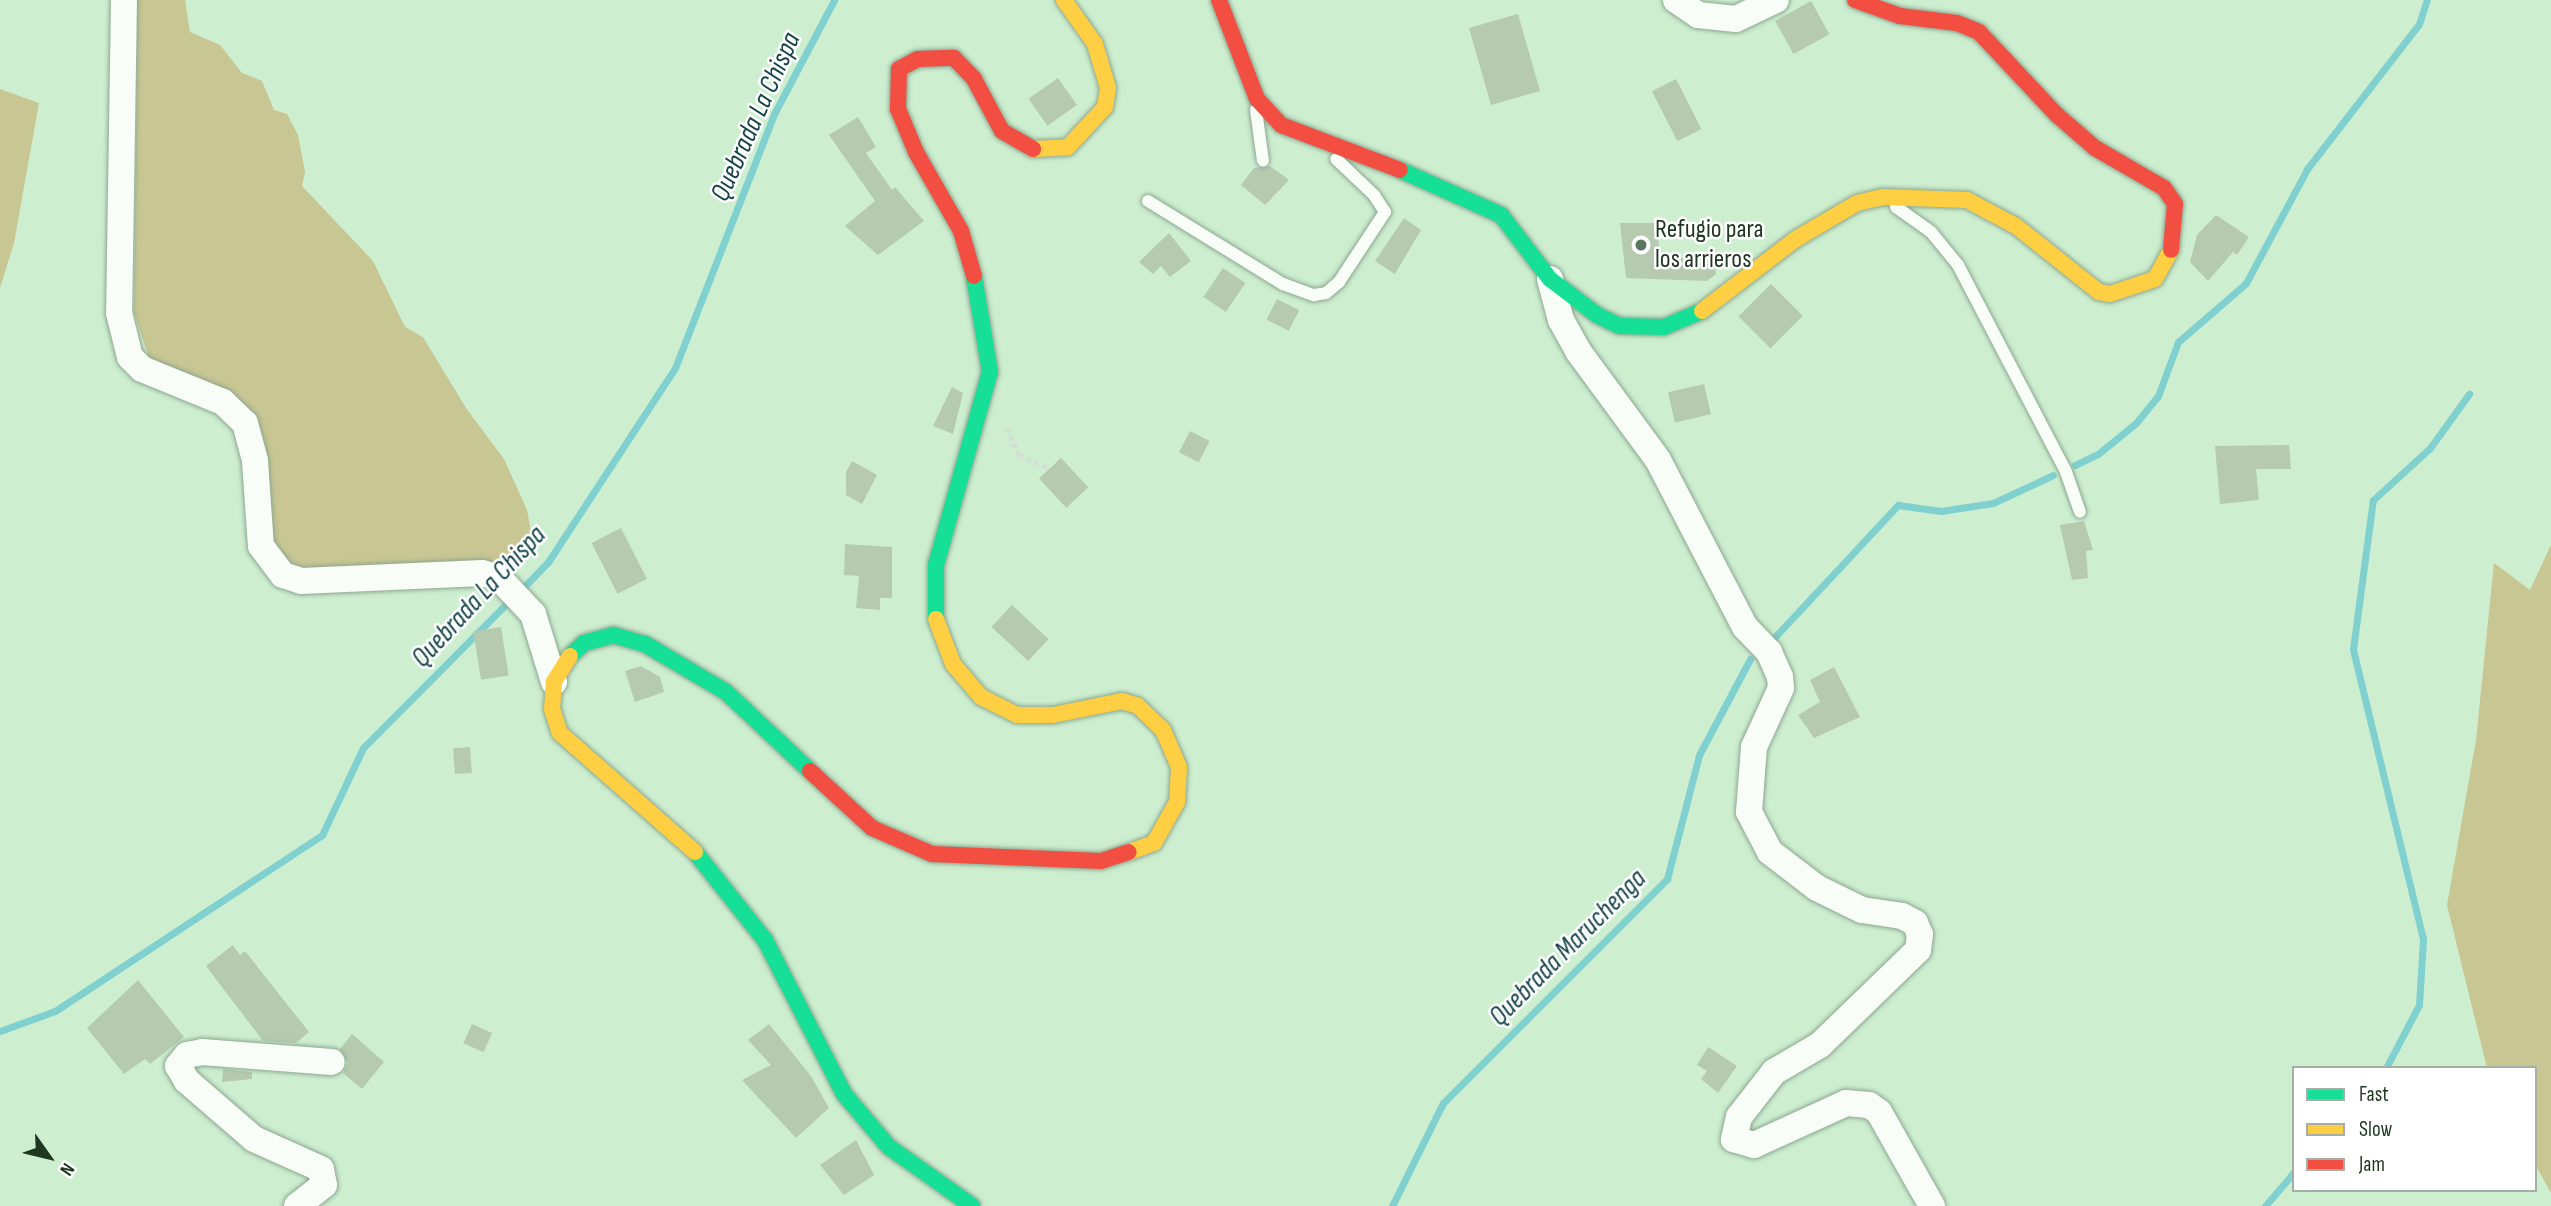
<!DOCTYPE html>
<style>
body{margin:0}
#map{position:relative;width:2551px;height:1206px;overflow:hidden;background:#cdefd0;font-family:"Sofia Sans Condensed",sans-serif}
div>[style]{position:absolute}
.forest>*{inset:0;background:#c8c692}
.stream>*{height:7px;margin:-3.5px;padding:0 3.5px;transform-origin:3.5px;border-radius:3.5px;background:#7fd0cf}
.building>*{inset:0;background:#b5caaf;transform-origin:0 0}
.path>*{height:4.5px;margin-top:-2.25px;transform-origin:0;background:repeating-linear-gradient(90deg,#d4ded4 0 5px,transparent 0 8.5px)}
.roads{filter:drop-shadow(0 0 2px #8da790) drop-shadow(0 0 2px #8da790)}
.lane>*{height:12px;margin:-6px;padding:0 6px;transform-origin:6px;border-radius:6px;background:#f8fdf8}
.street>*{height:26px;margin:-13px;padding:0 13px;transform-origin:13px;border-radius:13px;background:#f8fdf8}
.fast>*{height:16px;margin:-8px;padding:0 8px;transform-origin:8px;border-radius:8px;background:#16e098}
.slow>*{height:16px;margin:-8px;padding:0 8px;transform-origin:8px;border-radius:8px;background:#ffcf43}
.jam>*{height:16px;margin:-8px;padding:0 8px;transform-origin:8px;border-radius:8px;background:#f24e42}
.dots>*{width:19px;height:19px;translate:-50% -50%;box-sizing:border-box;border:4px solid #fff;border-radius:50%}
span{translate:-50% -50%;white-space:nowrap;text-align:center;line-height:1.15;-webkit-text-stroke:5px #fff;paint-order:stroke}
.poi-label{font-size:26px;color:#1f3621}
.left{translate:0 -50%;text-align:left}
.water-label{font-size:28px;color:#154449;font-style:italic}
.legend{position:absolute;left:2292px;top:1066px;width:245px;height:126px;box-sizing:border-box;background:#fff;border:2px solid #a5afa6;margin:0;padding:9px 12px;list-style:none;font-size:21px;color:#1f3621}
.legend li{display:flex;align-items:center;gap:14px;height:35px}
.legend b{width:35px;border:2px solid #a5afa6}
.north{position:absolute;left:14px;top:1122px;width:70px;height:70px;-webkit-text-stroke:5px #fff;paint-order:stroke;rotate:124deg;font-size:19px;font-weight:700;line-height:28px;text-align:center;color:#1f3621}
.north::after{content:'';display:block;margin:auto;width:24px;height:32px;background:#1f3621;clip-path:polygon(50% 0,100% 100%,50% 72%,0 100%)}
</style>
<div id="map">
<div class="forest">
<div style="clip-path:polygon(133px 0,185px 0,190px 32px,220px 45px,242px 73px,262px 81px,274px 110px,287px 114px,298px 135px,305px 172px,302px 186px,373px 261px,405px 327px,423px 337px,466px 408px,504px 459px,527px 510px,533px 542px,511px 567px,486px 563px,316px 574px,288px 562px,270px 546px,268px 462px,253px 419px,151px 363px,134px 313px,137px 40px)"></div>
<div style="clip-path:polygon(0 89px,39px 103px,14px 243px,0 288px)"></div>
<div style="clip-path:polygon(2551px 545px,2551px 1193px,2535px 1164px,2535px 1068px,2487px 1068px,2447px 905px,2476px 740px,2494px 563px,2530px 590px)"></div>
</div>
<div class="stream">
<div style="left:2075px;top:465px;width:25px;rotate:-26deg"></div>
<div style="left:2098px;top:454px;width:49px;rotate:-39.2deg"></div>
<div style="left:2136px;top:423px;width:35px;rotate:-51deg"></div>
<div style="left:2158px;top:396px;width:58px;rotate:-69.7deg"></div>
<div style="left:2178px;top:342px;width:90px;rotate:-40.9deg"></div>
<div style="left:2246px;top:283px;width:129px;rotate:-61.8deg"></div>
<div style="left:2307px;top:169px;width:183px;rotate:-52.3deg"></div>
<div style="left:2419px;top:24px;width:25px;rotate:-72deg"></div>
<div style="left:519px;top:592px;width:42px;rotate:-46deg"></div>
<div style="left:548px;top:562px;width:232px;rotate:-56.8deg"></div>
<div style="left:675px;top:368px;width:273px;rotate:-68.7deg"></div>
<div style="left:774px;top:114px;width:129px;rotate:-62.2deg"></div>
<div style="left:1772px;top:640px;width:185px;rotate:-47deg"></div>
<div style="left:1898px;top:505px;width:43px;rotate:7.9deg"></div>
<div style="left:1941px;top:511px;width:53px;rotate:-8.7deg"></div>
<div style="left:1993px;top:503px;width:66px;rotate:-25deg"></div>
<div style="left:0;top:1031px;width:59px;rotate:-20deg"></div>
<div style="left:55px;top:1011px;width:320px;rotate:-33.4deg"></div>
<div style="left:322px;top:835px;width:96px;rotate:-64.8deg"></div>
<div style="left:363px;top:748px;width:209px;rotate:-45.2deg"></div>
<div style="left:2386px;top:1068px;width:71px;rotate:-62.4deg"></div>
<div style="left:2419px;top:1005px;width:66px;rotate:-86.5deg"></div>
<div style="left:2423px;top:939px;width:298px;rotate:-103.6deg"></div>
<div style="left:2353px;top:649px;width:150px;rotate:-82.4deg"></div>
<div style="left:2373px;top:500px;width:77px;rotate:-42.4deg"></div>
<div style="left:2430px;top:448px;width:67px;rotate:-54.2deg"></div>
<div style="left:1392px;top:1206px;width:115px;rotate:-63.7deg"></div>
<div style="left:1443px;top:1103px;width:317px;rotate:-45deg"></div>
<div style="left:1667px;top:879px;width:128px;rotate:-75.5deg"></div>
<div style="left:1699px;top:755px;width:109px;rotate:-62deg"></div>
<div style="left:2265px;top:1206px;width:45px;rotate:-49.5deg"></div>
</div>
<div class="building">
<div style="left:1811px;top:1px;width:38px;height:41px;rotate:61deg"></div>
<div style="left:1518px;top:14px;width:80px;height:51px;rotate:74deg"></div>
<div style="left:1058px;top:78px;width:33px;height:36px;rotate:55deg"></div>
<div style="left:1676px;top:79px;width:56px;height:27px;rotate:63deg"></div>
<div style="clip-path:polygon(858px 117px,876px 147px,866px 153px,892px 190px,895px 187px,924px 221px,878px 255px,845px 226px,875px 201px,829px 135px)"></div>
<div style="clip-path:polygon(1270px 166px,1289px 180px,1265px 205px,1241px 185px,1254px 168px)"></div>
<div style="clip-path:polygon(2216px 215px,2249px 237px,2237px 255px,2233px 252px,2208px 281px,2190px 262px,2197px 235px)"></div>
<div style="clip-path:polygon(1404px 218px,1421px 230px,1395px 274px,1375px 261px)"></div>
<div style="clip-path:polygon(1620px 223px,1655px 223px,1661px 256px,1714px 258px,1716px 274px,1707px 281px,1626px 278px)"></div>
<div style="clip-path:polygon(1169px 233px,1191px 261px,1170px 277px,1161px 266px,1153px 274px,1139px 262px)"></div>
<div style="left:1223px;top:268px;width:27px;height:35px;rotate:34deg"></div>
<div style="left:1771px;top:284px;width:45px;height:46px;rotate:45deg"></div>
<div style="left:1277px;top:299px;width:25px;height:23px;rotate:27deg"></div>
<div style="left:1704px;top:384px;width:31px;height:37px;rotate:77deg"></div>
<div style="clip-path:polygon(952px 387px,963px 393px,953px 434px,933px 426px)"></div>
<div style="left:1190px;top:431px;width:22px;height:24px;rotate:27deg"></div>
<div style="clip-path:polygon(2289px 445px,2291px 469px,2256px 469px,2259px 500px,2220px 504px,2215px 446px)"></div>
<div style="left:1061px;top:458px;width:40px;height:30px;rotate:47deg"></div>
<div style="clip-path:polygon(852px 461px,877px 475px,862px 504px,846px 495px,846px 472px)"></div>
<div style="clip-path:polygon(2084px 521px,2093px 550px,2086px 551px,2088px 578px,2072px 580px,2060px 525px)"></div>
<div style="left:621px;top:528px;width:57px;height:33px;rotate:63deg"></div>
<div style="clip-path:polygon(845px 544px,892px 547px,892px 598px,880px 598px,880px 610px,856px 608px,859px 576px,844px 575px)"></div>
<div style="left:1012px;top:605px;width:50px;height:30px;rotate:43deg"></div>
<div style="left:501px;top:627px;width:49px;height:28px;rotate:81deg"></div>
<div style="clip-path:polygon(641px 666px,660px 677px,664px 692px,635px 702px,625px 671px)"></div>
<div style="clip-path:polygon(1834px 667px,1860px 717px,1814px 738px,1798px 715px,1820px 702px,1810px 680px)"></div>
<div style="left:470px;top:747px;width:26px;height:17px;rotate:86deg"></div>
<div style="clip-path:polygon(233px 945px,240px 955px,245px 951px,309px 1032px,296px 1043px,263px 1041px,206px 966px)"></div>
<div style="clip-path:polygon(138px 980px,184px 1037px,150px 1064px,145px 1059px,124px 1074px,87px 1028px)"></div>
<div style="left:472px;top:1024px;width:22px;height:21px;rotate:24deg"></div>
<div style="clip-path:polygon(769px 1024px,811px 1076px,829px 1108px,796px 1138px,742px 1080px,771px 1065px,748px 1040px)"></div>
<div style="clip-path:polygon(352px 1034px,384px 1062px,362px 1089px,343px 1073px,348px 1063px,340px 1049px)"></div>
<div style="clip-path:polygon(1708px 1047px,1737px 1066px,1718px 1093px,1701px 1079px,1707px 1071px,1697px 1065px)"></div>
<div style="clip-path:polygon(223px 1069px,252px 1072px,252px 1079px,222px 1082px)"></div>
<div style="clip-path:polygon(856px 1140px,874px 1175px,844px 1195px,820px 1165px)"></div>
</div>
<div class="path">
<div style="left:1007px;top:428px;width:30px;rotate:66deg"></div>
<div style="left:1019px;top:455px;width:33px;rotate:23deg"></div>
</div>
<div class="roads">
<div class="lane">
<div style="left:1256px;top:110px;width:51px;rotate:82.2deg"></div>
<div style="left:1148px;top:201px;width:158px;rotate:31.6deg"></div>
<div style="left:1283px;top:284px;width:33px;rotate:20deg"></div>
<div style="left:1314px;top:295px;width:12px;rotate:-9deg"></div>
<div style="left:1326px;top:293px;width:17px;rotate:-40deg"></div>
<div style="left:1339px;top:282px;width:84px;rotate:-56.7deg"></div>
<div style="left:1385px;top:212px;width:20px;rotate:-123deg"></div>
<div style="left:1374px;top:195px;width:52px;rotate:-136.5deg"></div>
<div style="left:1896px;top:207px;width:43px;rotate:35.5deg"></div>
<div style="left:1931px;top:232px;width:43px;rotate:50.7deg"></div>
<div style="left:1958px;top:265px;width:233px;rotate:62.4deg"></div>
<div style="left:2066px;top:472px;width:42px;rotate:70.7deg"></div>
</div>
<div class="street">
<div style="left:124px;top:0;width:313px;rotate:90.9deg"></div>
<div style="left:119px;top:313px;width:45px;rotate:76deg"></div>
<div style="left:130px;top:357px;width:17px;rotate:45deg"></div>
<div style="left:142px;top:369px;width:87px;rotate:22.2deg"></div>
<div style="left:223px;top:402px;width:30px;rotate:44deg"></div>
<div style="left:245px;top:423px;width:39px;rotate:75deg"></div>
<div style="left:255px;top:461px;width:85px;rotate:86deg"></div>
<div style="left:261px;top:546px;width:36px;rotate:53deg"></div>
<div style="left:283px;top:575px;width:19px;rotate:18deg"></div>
<div style="left:301px;top:581px;width:181px;rotate:-2.5deg"></div>
<div style="left:482px;top:573px;width:18px;rotate:16deg"></div>
<div style="left:499px;top:578px;width:50px;rotate:46.6deg"></div>
<div style="left:533px;top:614px;width:71px;rotate:72.8deg"></div>
<div style="left:1676px;top:0;width:27px;rotate:34deg"></div>
<div style="left:1698px;top:15px;width:38px;rotate:6deg"></div>
<div style="left:1736px;top:19px;width:44px;rotate:-25.4deg"></div>
<div style="left:1550px;top:279px;width:42px;rotate:75deg"></div>
<div style="left:1561px;top:320px;width:35px;rotate:61deg"></div>
<div style="left:1578px;top:351px;width:135px;rotate:53.7deg"></div>
<div style="left:1658px;top:460px;width:188px;rotate:62.5deg"></div>
<div style="left:1745px;top:627px;width:35px;rotate:46deg"></div>
<div style="left:1769px;top:652px;width:27px;rotate:66deg"></div>
<div style="left:1780px;top:677px;width:11px;rotate:85deg"></div>
<div style="left:1781px;top:688px;width:65px;rotate:114.6deg"></div>
<div style="left:1754px;top:747px;width:65px;rotate:94.4deg"></div>
<div style="left:1749px;top:812px;width:45px;rotate:62.3deg"></div>
<div style="left:1770px;top:852px;width:59px;rotate:37.5deg"></div>
<div style="left:1817px;top:888px;width:50px;rotate:26.1deg"></div>
<div style="left:1862px;top:910px;width:40px;rotate:8.5deg"></div>
<div style="left:1902px;top:916px;width:15px;rotate:28deg"></div>
<div style="left:1915px;top:923px;width:12px;rotate:66deg"></div>
<div style="left:1920px;top:934px;width:16px;rotate:97deg"></div>
<div style="left:1918px;top:950px;width:136px;rotate:135.9deg"></div>
<div style="left:1820px;top:1045px;width:53px;rotate:149.6deg"></div>
<div style="left:1774px;top:1072px;width:57px;rotate:127.9deg"></div>
<div style="left:1739px;top:1117px;width:23px;rotate:103deg"></div>
<div style="left:1734px;top:1139px;width:21px;rotate:17deg"></div>
<div style="left:1754px;top:1145px;width:101px;rotate:-24.5deg"></div>
<div style="left:1846px;top:1103px;width:23px;rotate:5deg"></div>
<div style="left:1869px;top:1105px;width:12px;rotate:35deg"></div>
<div style="left:1879px;top:1112px;width:108px;rotate:60.6deg"></div>
<div style="left:297px;top:1206px;width:34px;rotate:-38deg"></div>
<div style="left:324px;top:1185px;width:16px;rotate:-101deg"></div>
<div style="left:321px;top:1169px;width:73px;rotate:-155.9deg"></div>
<div style="left:254px;top:1139px;width:89px;rotate:-139.1deg"></div>
<div style="left:187px;top:1081px;width:17px;rotate:-121deg"></div>
<div style="left:178px;top:1066px;width:14px;rotate:-51deg"></div>
<div style="left:187px;top:1055px;width:15px;rotate:-11deg"></div>
<div style="left:202px;top:1052px;width:130px;rotate:4.4deg"></div>
</div>
<div class="fast">
<div style="left:1400px;top:170px;width:111px;rotate:24deg"></div>
<div style="left:1501px;top:215px;width:81px;rotate:52.6deg"></div>
<div style="left:1550px;top:279px;width:59px;rotate:37.5deg"></div>
<div style="left:1597px;top:315px;width:25px;rotate:26deg"></div>
<div style="left:1620px;top:326px;width:44px;rotate:1.3deg"></div>
<div style="left:1664px;top:327px;width:41px;rotate:-22.8deg"></div>
<div style="left:936px;top:619px;width:54px;rotate:-90deg"></div>
<div style="left:936px;top:565px;width:200px;rotate:-74.4deg"></div>
<div style="left:990px;top:372px;width:97px;rotate:-99.5deg"></div>
<div style="left:570px;top:656px;width:19px;rotate:-43deg"></div>
<div style="left:584px;top:643px;width:30px;rotate:-15deg"></div>
<div style="left:613px;top:635px;width:33px;rotate:16deg"></div>
<div style="left:645px;top:644px;width:94px;rotate:30.7deg"></div>
<div style="left:726px;top:692px;width:115px;rotate:43.2deg"></div>
<div style="left:695px;top:852px;width:112px;rotate:51.5deg"></div>
<div style="left:765px;top:940px;width:173px;rotate:62.8deg"></div>
<div style="left:844px;top:1094px;width:70px;rotate:49.7deg"></div>
<div style="left:889px;top:1147px;width:102px;rotate:35.4deg"></div>
</div>
<div class="slow">
<div style="left:1033px;top:149px;width:35px;rotate:-3deg"></div>
<div style="left:1068px;top:147px;width:54px;rotate:-47.2deg"></div>
<div style="left:1105px;top:107px;width:19px;rotate:-81deg"></div>
<div style="left:1108px;top:88px;width:46px;rotate:-106.5deg"></div>
<div style="left:1095px;top:44px;width:54px;rotate:-125.2deg"></div>
<div style="left:1702px;top:311px;width:118px;rotate:-37.5deg"></div>
<div style="left:1796px;top:239px;width:71px;rotate:-30.5deg"></div>
<div style="left:1857px;top:203px;width:26px;rotate:-13deg"></div>
<div style="left:1882px;top:197px;width:85px;rotate:2deg"></div>
<div style="left:1967px;top:200px;width:55px;rotate:28deg"></div>
<div style="left:2016px;top:226px;width:106px;rotate:38.5deg"></div>
<div style="left:2099px;top:292px;width:11px;rotate:10deg"></div>
<div style="left:2110px;top:294px;width:47px;rotate:-18.4deg"></div>
<div style="left:2155px;top:279px;width:33px;rotate:-61deg"></div>
<div style="left:936px;top:619px;width:48px;rotate:69.3deg"></div>
<div style="left:953px;top:664px;width:43px;rotate:49.7deg"></div>
<div style="left:981px;top:697px;width:40px;rotate:26.6deg"></div>
<div style="left:1017px;top:715px;width:36px"></div>
<div style="left:1053px;top:715px;width:70px;rotate:-11.5deg"></div>
<div style="left:1122px;top:701px;width:17px;rotate:17deg"></div>
<div style="left:1138px;top:706px;width:35px;rotate:44deg"></div>
<div style="left:1163px;top:730px;width:40px;rotate:66.6deg"></div>
<div style="left:1179px;top:767px;width:35px;rotate:93deg"></div>
<div style="left:1177px;top:802px;width:47px;rotate:119.3deg"></div>
<div style="left:1154px;top:843px;width:27px;rotate:160deg"></div>
<div style="left:570px;top:656px;width:31px;rotate:122deg"></div>
<div style="left:554px;top:682px;width:27px;rotate:94deg"></div>
<div style="left:552px;top:709px;width:25px;rotate:72deg"></div>
<div style="left:560px;top:733px;width:180px;rotate:41.4deg"></div>
</div>
<div class="jam">
<div style="left:1219px;top:0;width:106px;rotate:69deg"></div>
<div style="left:1257px;top:99px;width:35px;rotate:47deg"></div>
<div style="left:1281px;top:125px;width:127px;rotate:20.7deg"></div>
<div style="left:1855px;top:0;width:48px;rotate:19.6deg"></div>
<div style="left:1900px;top:16px;width:57px;rotate:7deg"></div>
<div style="left:1957px;top:23px;width:24px;rotate:22deg"></div>
<div style="left:1979px;top:32px;width:114px;rotate:46.8deg"></div>
<div style="left:2057px;top:115px;width:50px;rotate:41deg"></div>
<div style="left:2095px;top:148px;width:80px;rotate:30.1deg"></div>
<div style="left:2164px;top:188px;width:19px;rotate:55deg"></div>
<div style="left:2175px;top:204px;width:46px;rotate:95deg"></div>
<div style="left:974px;top:276px;width:47px;rotate:-106.1deg"></div>
<div style="left:961px;top:231px;width:91px;rotate:-119.7deg"></div>
<div style="left:916px;top:152px;width:47px;rotate:-112.7deg"></div>
<div style="left:898px;top:109px;width:40px;rotate:-88.6deg"></div>
<div style="left:899px;top:69px;width:21px;rotate:-28deg"></div>
<div style="left:918px;top:59px;width:36px;rotate:-2deg"></div>
<div style="left:954px;top:58px;width:29px;rotate:46deg"></div>
<div style="left:974px;top:79px;width:59px;rotate:61.7deg"></div>
<div style="left:1002px;top:131px;width:36px;rotate:30deg"></div>
<div style="left:810px;top:771px;width:84px;rotate:42.6deg"></div>
<div style="left:872px;top:828px;width:65px;rotate:23.4deg"></div>
<div style="left:932px;top:854px;width:169px;rotate:2.4deg"></div>
<div style="left:1101px;top:861px;width:29px;rotate:-18deg"></div>
</div>
</div>
<div class="dots">
<div style="left:1641px;top:245px;background:#5c775e"></div>
</div>
<div class="poi-label">
<span class="left" style="left:1655px;top:245px">Refugio para<br>los arrieros</span>
</div>
<div class="water-label">
<span style="left:756px;top:117px;rotate:-66deg">Quebrada La Chispa</span>
<span style="left:479px;top:597px;rotate:-47deg">Quebrada La Chispa</span>
<span style="left:1568px;top:948px;rotate:-45deg">Quebrada Maruchenga</span>
</div>
<ul class="legend">
<li><b style="height:9px;background:#16e098"></b>Fast</li>
<li><b style="height:9px;background:#ffcf43"></b>Slow</li>
<li><b style="height:9px;background:#f24e42"></b>Jam</li>
</ul>
<div class="north">N</div>
</div>
